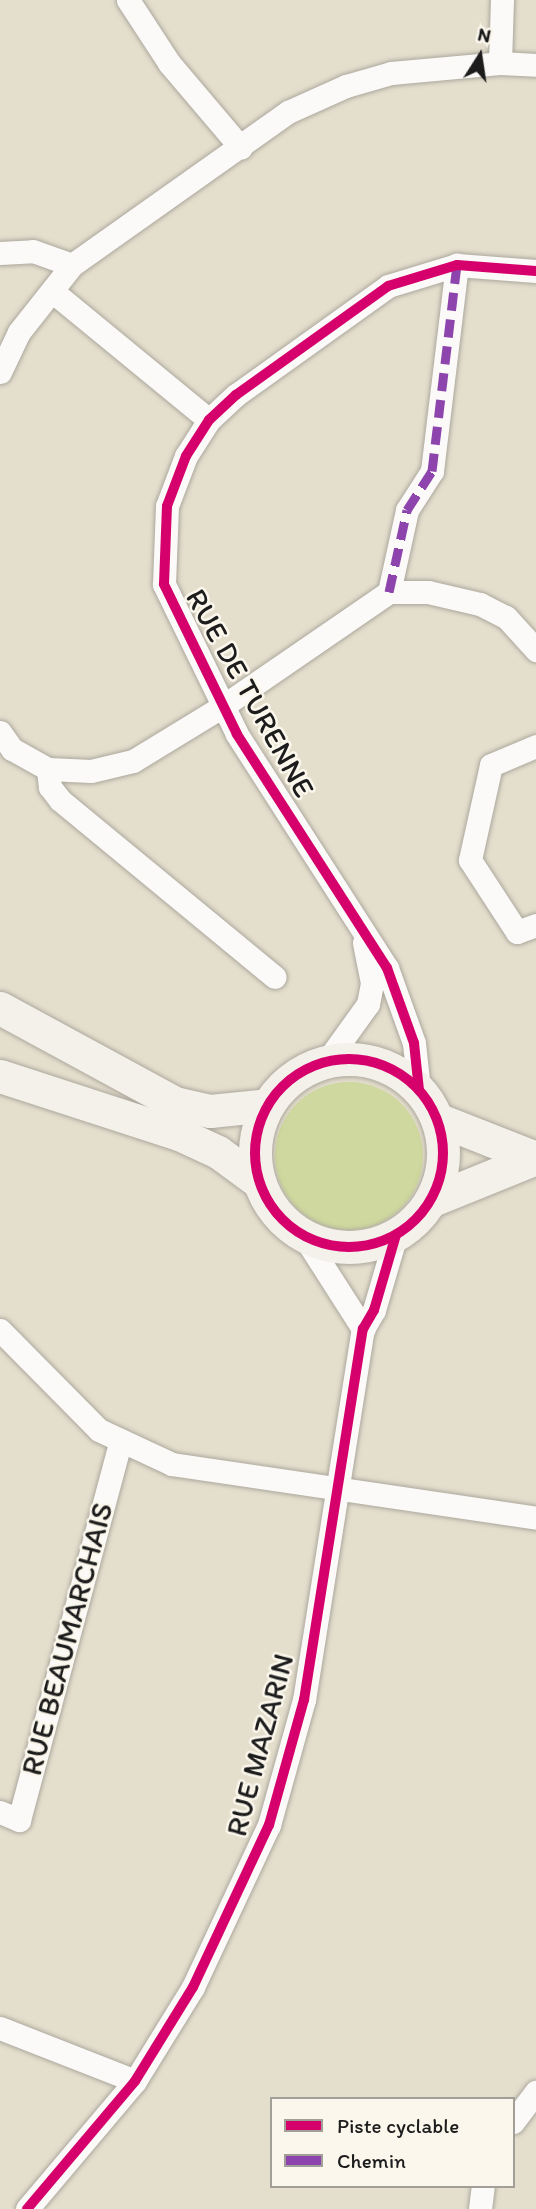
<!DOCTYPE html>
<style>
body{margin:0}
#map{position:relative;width:536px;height:2209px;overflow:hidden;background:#e4decd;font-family:Itim,sans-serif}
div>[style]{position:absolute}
.green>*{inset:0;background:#cfd89e}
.round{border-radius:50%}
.roads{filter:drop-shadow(0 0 2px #aca89d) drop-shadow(0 0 2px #aca89d)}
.minor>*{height:23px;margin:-11.5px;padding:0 11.5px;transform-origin:11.5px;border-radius:11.5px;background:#fbfaf8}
.secondary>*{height:33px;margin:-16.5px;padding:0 16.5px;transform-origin:16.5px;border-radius:16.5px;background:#f4f1ea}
.secondary>.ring{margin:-16.5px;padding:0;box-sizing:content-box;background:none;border:33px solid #f4f1ea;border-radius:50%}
.quiet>*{height:9px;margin-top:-4.5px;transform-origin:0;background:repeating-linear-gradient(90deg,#8e44ad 0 18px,transparent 0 27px)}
.cycleway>*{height:10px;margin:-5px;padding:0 5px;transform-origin:5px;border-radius:5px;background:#d6006c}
.cycleway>.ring{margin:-5px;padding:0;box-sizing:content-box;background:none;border:10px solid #d6006c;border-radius:50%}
span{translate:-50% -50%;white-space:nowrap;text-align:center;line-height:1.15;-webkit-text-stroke:5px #fbf7ec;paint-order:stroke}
.street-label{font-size:30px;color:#1c1c1c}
.legend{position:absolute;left:270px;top:2097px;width:245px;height:91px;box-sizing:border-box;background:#fbf7ec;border:2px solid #a29f99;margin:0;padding:9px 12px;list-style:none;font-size:21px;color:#1c1c1c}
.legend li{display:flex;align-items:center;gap:14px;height:35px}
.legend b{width:35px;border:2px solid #a29f99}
.north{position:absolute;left:445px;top:21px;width:70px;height:70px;-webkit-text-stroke:5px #fbf7ec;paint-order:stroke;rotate:12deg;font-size:19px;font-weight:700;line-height:28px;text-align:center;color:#1c1c1c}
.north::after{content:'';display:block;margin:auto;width:24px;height:32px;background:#1c1c1c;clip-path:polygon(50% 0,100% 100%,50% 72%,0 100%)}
</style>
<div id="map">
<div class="green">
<div class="round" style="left:275px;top:1082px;width:148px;height:148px"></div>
</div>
<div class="roads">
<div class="minor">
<div style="left:128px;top:0;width:75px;rotate:56.9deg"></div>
<div style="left:169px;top:63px;width:111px;rotate:49.7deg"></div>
<div style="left:500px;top:63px;width:63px;rotate:-88.2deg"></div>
<div style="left:0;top:253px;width:33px;rotate:-3deg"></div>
<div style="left:33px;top:251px;width:41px;rotate:19.7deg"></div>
<div style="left:52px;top:291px;width:203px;rotate:39.4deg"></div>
<div style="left:0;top:372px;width:44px;rotate:-64.6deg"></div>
<div style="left:19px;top:332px;width:85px;rotate:-51.7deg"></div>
<div style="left:72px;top:265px;width:265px;rotate:-35.3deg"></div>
<div style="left:288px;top:112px;width:64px;rotate:-24.1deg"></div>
<div style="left:346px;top:86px;width:47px;rotate:-16.1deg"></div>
<div style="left:391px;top:73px;width:109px;rotate:-5.2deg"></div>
<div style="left:500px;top:63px;width:36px;rotate:3deg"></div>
<div style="left:389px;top:592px;width:84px;rotate:-77.6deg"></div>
<div style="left:407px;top:510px;width:46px;rotate:-57.3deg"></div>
<div style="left:432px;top:471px;width:208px;rotate:-83.1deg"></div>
<div style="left:0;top:732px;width:21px;rotate:55deg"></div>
<div style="left:12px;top:749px;width:41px;rotate:29.1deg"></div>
<div style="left:48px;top:769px;width:43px;rotate:2.7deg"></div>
<div style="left:91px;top:771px;width:43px;rotate:-13.4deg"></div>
<div style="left:133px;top:761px;width:105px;rotate:-31.4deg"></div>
<div style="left:223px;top:706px;width:201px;rotate:-34.5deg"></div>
<div style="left:389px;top:592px;width:39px"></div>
<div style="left:428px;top:592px;width:53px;rotate:13deg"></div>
<div style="left:480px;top:604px;width:29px;rotate:27deg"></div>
<div style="left:506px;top:617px;width:45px;rotate:47.7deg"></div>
<div style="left:536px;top:746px;width:49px;rotate:157.1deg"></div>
<div style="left:491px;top:765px;width:97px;rotate:102.5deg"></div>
<div style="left:470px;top:860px;width:86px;rotate:56.9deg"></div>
<div style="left:517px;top:932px;width:20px;rotate:-20deg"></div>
<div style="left:48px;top:769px;width:18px;rotate:84deg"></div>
<div style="left:50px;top:787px;width:16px;rotate:52deg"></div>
<div style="left:60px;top:800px;width:278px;rotate:39.5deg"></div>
<div style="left:327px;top:1061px;width:70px;rotate:-54.3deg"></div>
<div style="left:368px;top:1004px;width:21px;rotate:-79deg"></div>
<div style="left:372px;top:983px;width:41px;rotate:-101.3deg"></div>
<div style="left:419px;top:1090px;width:47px;rotate:-96.1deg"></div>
<div style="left:414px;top:1043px;width:80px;rotate:-109.8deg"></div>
<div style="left:387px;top:968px;width:278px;rotate:-122.7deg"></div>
<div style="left:237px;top:734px;width:167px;rotate:-116deg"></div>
<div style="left:164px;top:584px;width:78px;rotate:-87.8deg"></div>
<div style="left:167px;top:506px;width:53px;rotate:-69.2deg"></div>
<div style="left:186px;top:456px;width:43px;rotate:-57.4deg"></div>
<div style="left:209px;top:420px;width:37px;rotate:-43deg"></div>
<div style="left:236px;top:395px;width:187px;rotate:-35.6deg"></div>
<div style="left:388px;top:286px;width:72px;rotate:-16.9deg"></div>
<div style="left:457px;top:265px;width:79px;rotate:4.3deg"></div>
<div style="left:303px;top:1235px;width:112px;rotate:57.4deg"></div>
<div style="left:0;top:1330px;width:141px;rotate:45.3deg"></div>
<div style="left:99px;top:1430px;width:81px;rotate:25deg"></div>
<div style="left:172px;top:1464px;width:368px;rotate:8.4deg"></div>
<div style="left:0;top:1812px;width:21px;rotate:23deg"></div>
<div style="left:19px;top:1820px;width:393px;rotate:-75deg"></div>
<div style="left:0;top:2028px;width:145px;rotate:21.4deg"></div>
<div style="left:513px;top:2122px;width:38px;rotate:-53deg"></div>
<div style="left:27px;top:2209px;width:167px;rotate:-49.8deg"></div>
<div style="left:135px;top:2081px;width:110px;rotate:-58.3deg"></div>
<div style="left:193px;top:1987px;width:179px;rotate:-64.9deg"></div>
<div style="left:269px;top:1825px;width:130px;rotate:-74.4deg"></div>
<div style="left:304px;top:1700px;width:376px;rotate:-81deg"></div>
<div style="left:363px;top:1329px;width:22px;rotate:-60deg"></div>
<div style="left:374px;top:1310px;width:78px;rotate:-73.7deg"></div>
<div style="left:480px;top:2209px;width:23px;rotate:-83deg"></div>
</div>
<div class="secondary">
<div style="left:0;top:1008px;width:199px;rotate:28.5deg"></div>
<div style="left:175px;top:1103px;width:36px;rotate:13deg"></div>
<div style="left:210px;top:1111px;width:58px;rotate:-5.9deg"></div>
<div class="ring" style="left:255px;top:1059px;width:155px;height:155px"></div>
<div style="left:0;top:1076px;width:188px;rotate:18deg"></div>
<div style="left:179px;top:1134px;width:43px;rotate:24.8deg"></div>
<div style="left:218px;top:1152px;width:51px;rotate:36.2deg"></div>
<div style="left:437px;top:1119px;width:106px;rotate:21.5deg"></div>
<div style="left:430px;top:1201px;width:114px;rotate:-22.1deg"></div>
</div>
</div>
<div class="quiet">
<div style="left:389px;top:592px;width:84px;rotate:-77.6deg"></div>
<div style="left:407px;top:510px;width:46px;rotate:-57.3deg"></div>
<div style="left:432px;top:471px;width:208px;rotate:-83.1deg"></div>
</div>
<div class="cycleway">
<div class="ring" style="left:255px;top:1059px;width:178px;height:178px"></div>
<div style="left:419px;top:1090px;width:47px;rotate:-96.1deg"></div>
<div style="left:414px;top:1043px;width:80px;rotate:-109.8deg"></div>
<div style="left:387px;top:968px;width:278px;rotate:-122.7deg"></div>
<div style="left:237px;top:734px;width:167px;rotate:-116deg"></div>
<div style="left:164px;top:584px;width:78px;rotate:-87.8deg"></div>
<div style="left:167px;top:506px;width:53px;rotate:-69.2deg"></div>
<div style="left:186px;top:456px;width:43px;rotate:-57.4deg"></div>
<div style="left:209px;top:420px;width:37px;rotate:-43deg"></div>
<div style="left:236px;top:395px;width:187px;rotate:-35.6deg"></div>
<div style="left:388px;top:286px;width:72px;rotate:-16.9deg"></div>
<div style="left:457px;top:265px;width:79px;rotate:4.3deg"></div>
<div style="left:27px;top:2209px;width:167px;rotate:-49.8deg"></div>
<div style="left:135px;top:2081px;width:110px;rotate:-58.3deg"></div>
<div style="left:193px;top:1987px;width:179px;rotate:-64.9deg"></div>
<div style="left:269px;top:1825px;width:130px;rotate:-74.4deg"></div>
<div style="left:304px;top:1700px;width:376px;rotate:-81deg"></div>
<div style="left:363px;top:1329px;width:22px;rotate:-60deg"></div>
<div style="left:374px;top:1310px;width:78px;rotate:-73.7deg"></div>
</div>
<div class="street-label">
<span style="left:250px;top:693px;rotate:61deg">RUE DE TURENNE</span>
<span style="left:67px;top:1639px;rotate:-75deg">RUE BEAUMARCHAIS</span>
<span style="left:260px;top:1745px;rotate:-75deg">RUE MAZARIN</span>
</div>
<ul class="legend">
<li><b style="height:9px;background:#d6006c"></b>Piste cyclable</li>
<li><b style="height:9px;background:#8e44ad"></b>Chemin</li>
</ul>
<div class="north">N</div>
</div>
